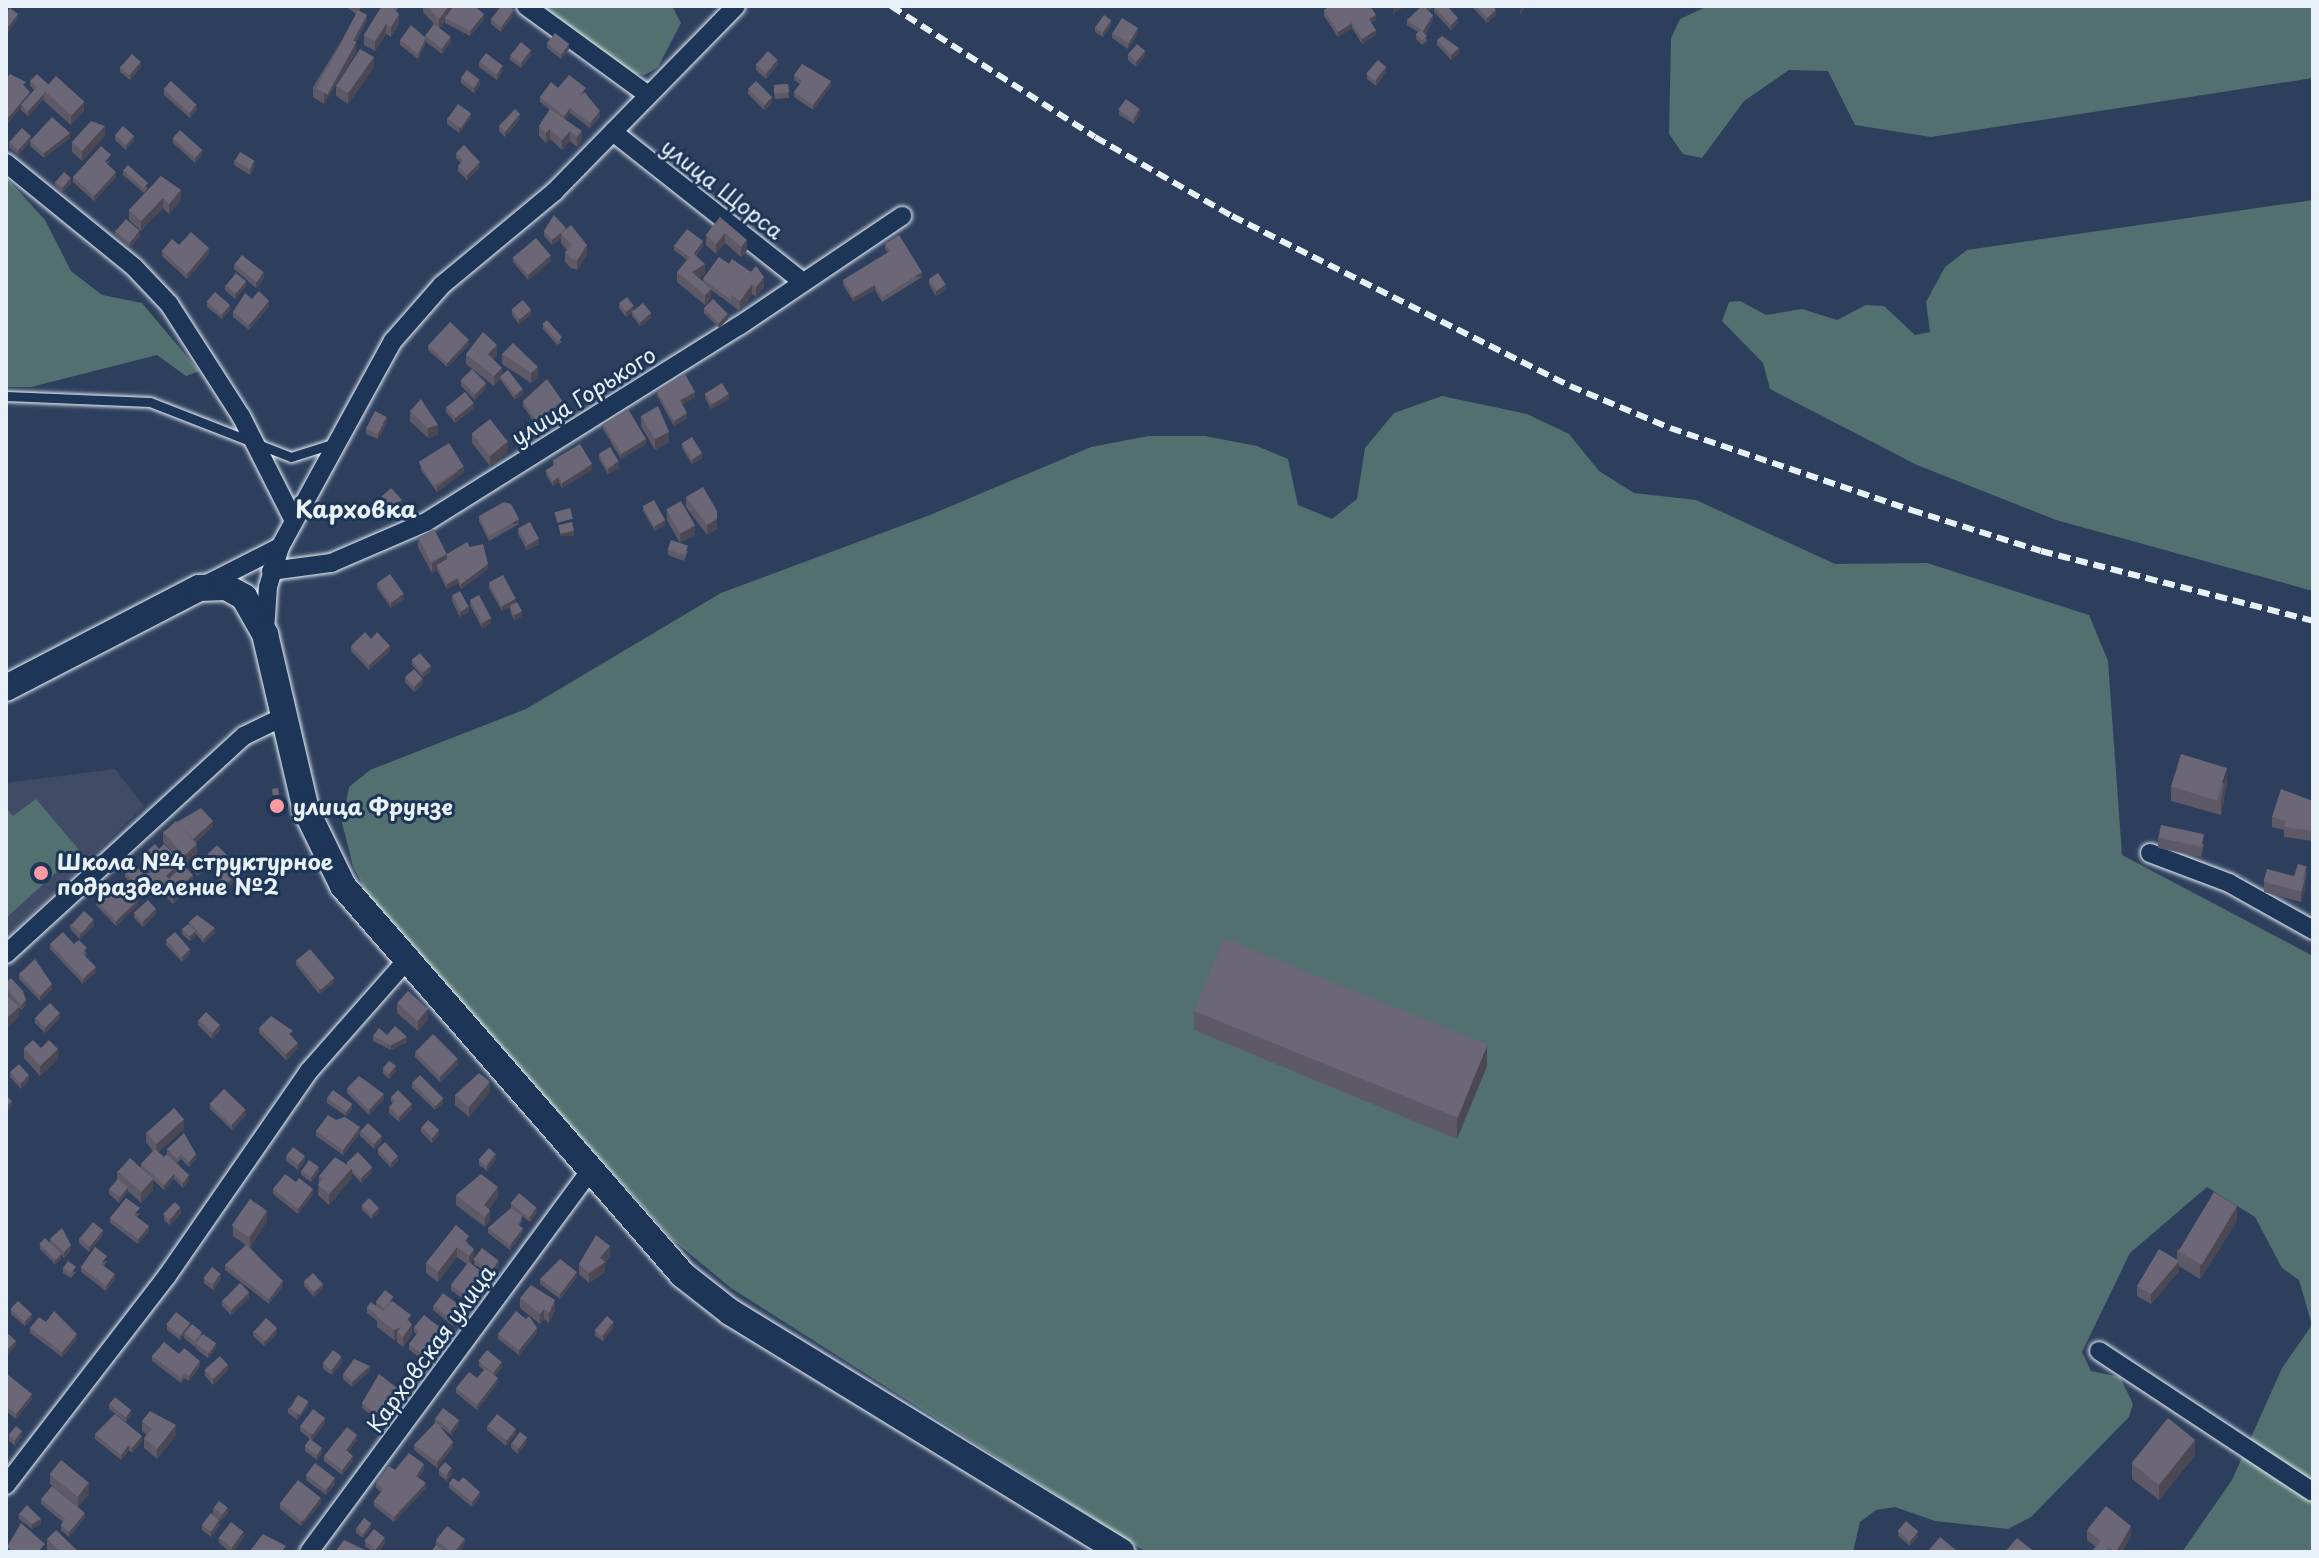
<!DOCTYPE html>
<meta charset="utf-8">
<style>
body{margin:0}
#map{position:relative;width:2319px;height:1558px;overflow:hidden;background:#2d3f5d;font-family:"Playpen Sans",sans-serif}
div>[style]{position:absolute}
.built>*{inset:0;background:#404b65}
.green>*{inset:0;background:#52706f}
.roads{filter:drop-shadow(0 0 2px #e8f1f8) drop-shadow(0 0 2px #e8f1f8)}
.lane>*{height:9px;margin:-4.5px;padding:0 4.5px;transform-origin:4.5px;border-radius:4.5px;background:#1d3557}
.street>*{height:18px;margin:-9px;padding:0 9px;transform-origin:9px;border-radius:9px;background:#1d3557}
.secondary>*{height:26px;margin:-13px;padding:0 13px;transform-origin:13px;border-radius:13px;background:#1d3557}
.rail>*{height:6px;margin-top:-3px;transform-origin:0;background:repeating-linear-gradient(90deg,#e8f1f8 0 12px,transparent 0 18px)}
.wall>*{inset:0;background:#5d5966;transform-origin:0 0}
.shaded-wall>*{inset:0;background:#4c4853;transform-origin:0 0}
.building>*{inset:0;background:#6c6777;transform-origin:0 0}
.dots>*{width:22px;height:22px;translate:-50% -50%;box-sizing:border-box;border:4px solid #1d3557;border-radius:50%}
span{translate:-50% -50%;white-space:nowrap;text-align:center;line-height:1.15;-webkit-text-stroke:6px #1d3557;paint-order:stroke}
.street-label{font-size:22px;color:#e8f1f8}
.poi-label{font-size:22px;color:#e8f1f8;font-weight:700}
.left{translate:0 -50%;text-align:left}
.neighbourhood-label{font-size:24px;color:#e8f1f8;font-weight:700}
.frame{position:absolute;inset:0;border:8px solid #e8f1f8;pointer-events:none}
</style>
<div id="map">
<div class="built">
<div style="clip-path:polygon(115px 769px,144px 806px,6px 940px,6px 783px)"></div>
</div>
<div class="green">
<div style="clip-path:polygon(539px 6px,672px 6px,681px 23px,658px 67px,645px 75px,631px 73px)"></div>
<div style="clip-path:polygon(1708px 6px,2313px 6px,2313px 78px,1931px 137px,1855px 125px,1828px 71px,1789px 70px,1744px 101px,1702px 158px,1683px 154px,1669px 134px,1671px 38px,1680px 19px)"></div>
<div style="clip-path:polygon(6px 177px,45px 220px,71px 271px,102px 295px,142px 303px,199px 371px,186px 376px,157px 355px,31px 387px,6px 387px)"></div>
<div style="clip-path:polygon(2313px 200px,2313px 591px,2056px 520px,1917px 465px,1770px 389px,1763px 363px,1722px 321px,1729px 302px,1740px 301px,1766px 315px,1802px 309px,1837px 320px,1866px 305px,1884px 306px,1915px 335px,1930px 332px,1926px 302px,1945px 267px,1967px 250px)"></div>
<div style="clip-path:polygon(1442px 396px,1527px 414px,1569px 434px,1599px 471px,1634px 493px,1696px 500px,1835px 564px,1927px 563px,2089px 615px,2108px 661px,2122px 855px,2313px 956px,2313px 1552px,2182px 1552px,2232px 1480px,2282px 1368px,2312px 1325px,2299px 1280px,2282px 1268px,2255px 1217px,2207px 1187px,2130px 1253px,2082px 1352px,2091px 1371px,2120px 1377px,2133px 1404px,2129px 1417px,2031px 1517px,2008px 1529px,1935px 1521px,1895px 1507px,1876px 1510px,1860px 1522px,1853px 1552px,1146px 1552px,731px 1288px,673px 1240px,373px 906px,353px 866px,342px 823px,349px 787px,370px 770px,526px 709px,721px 593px,930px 515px,1091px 447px,1148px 436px,1205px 436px,1257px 446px,1288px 459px,1298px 505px,1332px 519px,1357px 499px,1365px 448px,1394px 413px)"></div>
<div style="clip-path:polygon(36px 799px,80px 851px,6px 918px,6px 808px,13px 816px)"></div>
</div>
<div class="roads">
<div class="lane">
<div style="left:6px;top:396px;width:144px;rotate:2.4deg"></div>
<div style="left:150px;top:402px;width:151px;rotate:21.3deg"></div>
<div style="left:291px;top:457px;width:43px;rotate:-17.6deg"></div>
</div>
<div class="street">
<div style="left:526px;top:6px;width:151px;rotate:36.1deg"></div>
<div style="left:613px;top:132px;width:242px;rotate:38.3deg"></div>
<div style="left:6px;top:163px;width:165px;rotate:39.1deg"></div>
<div style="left:134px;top:267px;width:51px;rotate:46.6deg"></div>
<div style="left:169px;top:304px;width:133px;rotate:57.3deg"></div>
<div style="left:241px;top:416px;width:115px;rotate:63.2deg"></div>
<div style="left:271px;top:571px;width:61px;rotate:-7.6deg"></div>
<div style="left:331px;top:563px;width:103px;rotate:-23.3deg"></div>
<div style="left:426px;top:522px;width:369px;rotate:-32.1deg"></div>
<div style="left:739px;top:326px;width:197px;rotate:-34deg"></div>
<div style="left:205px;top:585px;width:84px;rotate:-26.9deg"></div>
<div style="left:265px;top:631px;width:44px;rotate:-86.1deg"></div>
<div style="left:268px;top:587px;width:42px;rotate:-73.3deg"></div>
<div style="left:280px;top:547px;width:235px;rotate:-61.3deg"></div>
<div style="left:393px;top:341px;width:74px;rotate:-48.8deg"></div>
<div style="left:442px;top:285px;width:146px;rotate:-39.7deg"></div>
<div style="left:554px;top:192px;width:260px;rotate:-45.6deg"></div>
<div style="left:2150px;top:853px;width:85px;rotate:20.8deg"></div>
<div style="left:2229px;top:883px;width:96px;rotate:29.2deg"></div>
<div style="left:6px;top:954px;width:323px;rotate:-42.5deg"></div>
<div style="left:244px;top:736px;width:43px;rotate:-26deg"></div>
<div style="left:2099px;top:1351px;width:256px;rotate:33.4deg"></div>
<div style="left:6px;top:1485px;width:264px;rotate:-52.4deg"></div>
<div style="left:167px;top:1276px;width:249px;rotate:-55.3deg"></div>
<div style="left:309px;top:1071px;width:147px;rotate:-48.6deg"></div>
<div style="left:309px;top:1552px;width:473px;rotate:-53.6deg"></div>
</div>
<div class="secondary">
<div style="left:6px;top:688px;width:217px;rotate:-27.4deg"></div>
<div style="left:199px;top:588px;width:27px;rotate:-2deg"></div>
<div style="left:226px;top:587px;width:21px;rotate:29deg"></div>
<div style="left:244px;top:597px;width:43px;rotate:60.4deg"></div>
<div style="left:265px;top:634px;width:181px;rotate:76.9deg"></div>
<div style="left:306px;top:810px;width:85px;rotate:64deg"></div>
<div style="left:343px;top:886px;width:517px;rotate:48.85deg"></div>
<div style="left:683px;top:1275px;width:60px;rotate:38.2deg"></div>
<div style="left:730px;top:1312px;width:459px;rotate:31.5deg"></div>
</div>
</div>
<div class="rail">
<div style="left:891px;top:6px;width:242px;rotate:32.7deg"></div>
<div style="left:1095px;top:137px;width:158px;rotate:30deg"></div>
<div style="left:1232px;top:216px;width:378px;rotate:26.7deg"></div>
<div style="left:1570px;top:386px;width:108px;rotate:22.8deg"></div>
<div style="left:1670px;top:428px;width:255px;rotate:18.8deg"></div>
<div style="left:1911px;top:510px;width:136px;rotate:17.5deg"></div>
<div style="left:2041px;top:551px;width:281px;rotate:14.4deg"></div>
</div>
<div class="wall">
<div style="clip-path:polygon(345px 6px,362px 6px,359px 10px,367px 20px,356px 42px,356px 52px,324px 104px,313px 97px,313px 87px,342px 40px,356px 14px)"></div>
<div style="clip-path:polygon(382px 6px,400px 6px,396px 11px,399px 24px,391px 37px,386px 34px,375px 51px,364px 45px,364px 35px)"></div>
<div style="clip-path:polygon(423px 6px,474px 6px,484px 19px,470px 36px,445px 23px,445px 21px,439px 28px,451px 42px,442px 54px,426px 42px,418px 59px,400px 45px,400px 40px,425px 37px,436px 26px,423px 12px)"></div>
<div style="clip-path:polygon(1426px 6px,1447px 6px,1458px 23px,1451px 30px,1434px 12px,1434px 7px,1429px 10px)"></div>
<div style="clip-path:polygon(1471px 6px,1493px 6px,1496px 15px,1487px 23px)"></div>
<div style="clip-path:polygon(1324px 10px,1376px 20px,1371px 23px,1376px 35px,1362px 44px,1352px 28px,1338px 37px,1324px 16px)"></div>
<div style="clip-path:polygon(514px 15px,501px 32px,491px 24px,491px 19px)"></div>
<div style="clip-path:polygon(1407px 20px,1433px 20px,1425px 34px,1427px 41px,1422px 45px,1416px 39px,1416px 34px,1418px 32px,1407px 25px)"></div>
<div style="clip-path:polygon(1111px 25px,1103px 37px,1095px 32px,1095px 27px)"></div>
<div style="clip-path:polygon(1112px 33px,1138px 33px,1128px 49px,1112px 38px)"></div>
<div style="clip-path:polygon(1437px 40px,1459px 53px,1451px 60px,1437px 45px)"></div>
<div style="clip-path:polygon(547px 43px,569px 49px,561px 59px,547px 48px)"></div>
<div style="clip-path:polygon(510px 55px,531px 55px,521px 68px,510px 60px)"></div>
<div style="clip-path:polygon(1128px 55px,1145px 56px,1136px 67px,1128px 60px)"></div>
<div style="clip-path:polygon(479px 62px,503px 71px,497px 80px,479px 67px)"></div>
<div style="clip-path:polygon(756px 64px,778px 65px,766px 79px,756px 70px)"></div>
<div style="clip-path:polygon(120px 67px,141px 67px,130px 80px,120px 72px)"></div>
<div style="clip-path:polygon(374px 67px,348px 104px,336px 96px,336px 86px)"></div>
<div style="clip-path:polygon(1386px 72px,1376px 86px,1367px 79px,1367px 74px)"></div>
<div style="clip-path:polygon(794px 75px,831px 86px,813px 110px,794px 97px,794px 92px,800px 84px,794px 80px)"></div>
<div style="clip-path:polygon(461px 78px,480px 85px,474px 93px,461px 83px)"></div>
<div style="clip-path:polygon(6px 79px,26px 87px,30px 95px,34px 90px,30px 86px,30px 81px,49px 85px,84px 111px,71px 125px,44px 101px,44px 99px,28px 116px,21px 110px,21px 107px,6px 125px)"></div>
<div style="left:788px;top:84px;width:14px;height:14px;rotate:86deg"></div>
<div style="clip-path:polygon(558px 88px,586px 93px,600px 117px,590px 128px,570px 113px,565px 119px,582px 141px,577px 147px,570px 141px,562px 150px,550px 139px,546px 143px,539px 136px,539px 126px,550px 110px,540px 102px,540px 97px)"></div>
<div style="clip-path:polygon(748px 89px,772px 102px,764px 110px,748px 94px)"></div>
<div style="clip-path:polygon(164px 90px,197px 110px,190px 118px,164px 95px)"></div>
<div style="clip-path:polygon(1119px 110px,1140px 114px,1134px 124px,1119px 115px)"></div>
<div style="clip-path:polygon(447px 118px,471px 118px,459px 133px,447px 124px)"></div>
<div style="clip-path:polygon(520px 119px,505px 137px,499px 131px,499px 126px)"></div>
<div style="clip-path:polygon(115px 135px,134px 141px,126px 150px,115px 140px)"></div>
<div style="clip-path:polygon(105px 136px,82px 161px,72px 152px,72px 142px)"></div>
<div style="clip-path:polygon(70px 138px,44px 158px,30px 146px,30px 142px,18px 155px,9px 147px,9px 142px,31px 140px)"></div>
<div style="clip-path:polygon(173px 138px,202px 155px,195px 163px,173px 143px)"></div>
<div style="clip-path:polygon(456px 153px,480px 167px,467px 180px,458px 171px,458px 166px,461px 163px,456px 158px)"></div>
<div style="clip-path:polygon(111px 160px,107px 164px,116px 177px,94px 201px,73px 182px,73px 177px)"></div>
<div style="clip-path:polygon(234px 160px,255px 166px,250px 175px,234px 165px)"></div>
<div style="clip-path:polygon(123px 170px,148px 188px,144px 193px,123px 175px)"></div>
<div style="clip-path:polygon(161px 176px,181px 200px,169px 214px,163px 208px,141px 231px,129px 220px,129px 210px)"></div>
<div style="clip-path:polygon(55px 181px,71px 183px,62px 193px,55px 186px)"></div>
<div style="clip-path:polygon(554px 215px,587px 255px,577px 270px,571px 268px,565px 262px,565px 252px,567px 250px,561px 243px,561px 238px,552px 245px,544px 236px,544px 231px)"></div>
<div style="clip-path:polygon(720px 217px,747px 250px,741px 257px,725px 243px,716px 254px,706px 245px,706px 235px)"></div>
<div style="clip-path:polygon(115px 230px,140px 236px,130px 248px,115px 235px)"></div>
<div style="clip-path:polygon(885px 244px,922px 277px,882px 302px,875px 290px,854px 302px,843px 285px,843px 280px,888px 253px,885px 249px)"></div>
<div style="clip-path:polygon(179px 245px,209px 254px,187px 279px,162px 256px,162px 251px)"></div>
<div style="clip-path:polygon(674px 245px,703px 246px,696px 256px,705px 274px,699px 278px,703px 282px,703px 279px,719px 257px,764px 287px,756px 297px,752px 294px,740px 311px,711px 290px,711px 299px,705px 305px,677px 282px,677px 272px,687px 260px,674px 250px)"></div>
<div style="clip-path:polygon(513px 257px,551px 261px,528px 280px,513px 262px)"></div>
<div style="clip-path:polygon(234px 264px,264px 278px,256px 288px,234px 269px)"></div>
<div style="clip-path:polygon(929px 279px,946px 290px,936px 296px,929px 284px)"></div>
<div style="clip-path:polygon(225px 285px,246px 286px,235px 299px,225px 290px)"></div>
<div style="clip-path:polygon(252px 299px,269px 306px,249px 330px,233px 317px,233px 312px)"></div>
<div style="clip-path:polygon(207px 302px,230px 310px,222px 319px,207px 307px)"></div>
<div style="clip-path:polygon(619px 303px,634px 310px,651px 318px,640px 326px,632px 316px,632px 312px,626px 317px,619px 308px)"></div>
<div style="clip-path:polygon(704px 308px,728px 319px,719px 328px,704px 313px)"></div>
<div style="clip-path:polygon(512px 310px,531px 315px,519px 324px,512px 315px)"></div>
<div style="clip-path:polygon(543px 324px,562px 342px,557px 345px,543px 329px)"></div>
<div style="clip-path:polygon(428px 345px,469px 345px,447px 367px,428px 350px)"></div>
<div style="clip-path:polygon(466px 354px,497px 355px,493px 359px,502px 375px,523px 394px,515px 400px,500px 379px,494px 386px,466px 364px)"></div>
<div style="clip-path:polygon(502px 354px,538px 377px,531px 383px,502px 364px)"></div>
<div style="clip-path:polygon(461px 381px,486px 388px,475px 400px,461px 386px)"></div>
<div style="clip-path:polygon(657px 391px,695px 397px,682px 404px,687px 418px,674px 426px,657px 396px)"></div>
<div style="clip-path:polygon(705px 393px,729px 399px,711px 409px,705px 398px)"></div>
<div style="clip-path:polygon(523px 401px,563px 407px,536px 425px,523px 406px)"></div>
<div style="clip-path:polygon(446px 407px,474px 408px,455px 423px,446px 412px)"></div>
<div style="clip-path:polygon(410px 411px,438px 435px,428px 438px,410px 421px)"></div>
<div style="clip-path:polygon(641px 416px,669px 442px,655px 450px,641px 426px)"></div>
<div style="clip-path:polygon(387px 423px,378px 439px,366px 434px,366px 429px)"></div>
<div style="clip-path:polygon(603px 424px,646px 444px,621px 459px,603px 429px)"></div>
<div style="clip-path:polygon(472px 433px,508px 452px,490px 466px,472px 443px)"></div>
<div style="clip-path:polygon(682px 443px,702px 458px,692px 464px,682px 448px)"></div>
<div style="clip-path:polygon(599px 454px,619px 468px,608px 474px,599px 459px)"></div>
<div style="clip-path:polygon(553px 460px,592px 470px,562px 488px,559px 482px,553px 486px,546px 475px,546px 470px,553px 466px)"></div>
<div style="clip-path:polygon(421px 465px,464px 472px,437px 492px,421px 470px)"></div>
<div style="clip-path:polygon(381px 497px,402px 505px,392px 514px,381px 502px)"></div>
<div style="clip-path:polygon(686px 497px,717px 529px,707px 535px,686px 507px)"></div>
<div style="clip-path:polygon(643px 506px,665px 525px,655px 531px,643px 511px)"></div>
<div style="clip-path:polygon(667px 510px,695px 535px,680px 543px,667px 520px)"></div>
<div style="clip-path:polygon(479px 516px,519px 524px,489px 541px,479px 521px)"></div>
<div style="clip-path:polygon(518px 528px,539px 544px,527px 550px,518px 534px)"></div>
<div style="clip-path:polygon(418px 537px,447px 554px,470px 547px,488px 569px,461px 589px,458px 583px,447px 589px,437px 570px,432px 573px,418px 547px)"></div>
<div style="clip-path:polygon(668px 550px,688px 551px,684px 561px,668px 555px)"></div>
<div style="clip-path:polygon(377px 583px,404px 599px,391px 608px,377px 588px)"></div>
<div style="clip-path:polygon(489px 583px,516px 603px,522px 616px,514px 620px,510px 611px,510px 607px,502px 611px,489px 588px)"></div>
<div style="clip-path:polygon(452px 596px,469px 612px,460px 617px,452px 601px)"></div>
<div style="clip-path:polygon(470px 600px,491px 623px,482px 628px,470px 605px)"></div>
<div style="clip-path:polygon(371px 639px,390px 651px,369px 670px,351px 651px,351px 646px)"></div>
<div style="clip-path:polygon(412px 660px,431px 671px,423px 677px,412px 665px)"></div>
<div style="clip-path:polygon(405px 677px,423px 684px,414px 692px,405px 682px)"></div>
<div style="clip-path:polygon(2227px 783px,2221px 815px,2171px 801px,2171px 786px)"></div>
<div style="clip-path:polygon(272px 789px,281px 807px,281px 812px,275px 813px)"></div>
<div style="clip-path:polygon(2313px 801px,2313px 841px,2284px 837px,2284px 830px,2272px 827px,2272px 817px)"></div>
<div style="clip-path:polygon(177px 822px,213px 826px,196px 842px,197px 854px,185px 865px,163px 842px,163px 832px)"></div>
<div style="clip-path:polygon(2158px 838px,2204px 844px,2201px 857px,2158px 848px)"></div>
<div style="clip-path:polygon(159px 849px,180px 866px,169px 879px,193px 885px,173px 904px,155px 884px,142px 896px,125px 877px,125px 872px,144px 874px,150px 873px,140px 862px,140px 857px)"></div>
<div style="clip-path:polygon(204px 858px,227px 860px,213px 872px,204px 863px)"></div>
<div style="clip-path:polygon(192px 865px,204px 870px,198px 876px,192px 870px)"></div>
<div style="clip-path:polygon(2307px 872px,2301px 902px,2264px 892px,2264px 882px,2294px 876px)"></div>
<div style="clip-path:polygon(217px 874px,240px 876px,226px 889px,217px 879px)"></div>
<div style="clip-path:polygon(117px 892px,138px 905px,116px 926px,96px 905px,96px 900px)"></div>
<div style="clip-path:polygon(134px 913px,156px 914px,143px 927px,134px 918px)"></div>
<div style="clip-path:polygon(189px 922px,215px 933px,204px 943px,195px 933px,195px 936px,190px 941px,182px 934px,182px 929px,189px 925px)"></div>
<div style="clip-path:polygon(70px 924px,94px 926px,80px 939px,70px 929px)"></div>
<div style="clip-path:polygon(166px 940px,190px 954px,182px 962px,166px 945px)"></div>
<div style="clip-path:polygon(50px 944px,74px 944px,87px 953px,85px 956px,96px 972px,83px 984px,50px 949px)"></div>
<div style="clip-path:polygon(296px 960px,334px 983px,319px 994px,296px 965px)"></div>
<div style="clip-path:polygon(19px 974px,52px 989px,40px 1001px,19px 979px)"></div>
<div style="clip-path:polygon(6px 983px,26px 1005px,21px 1010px,6px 993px)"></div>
<div style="clip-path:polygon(397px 1003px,428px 1019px,418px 1031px,397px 1013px)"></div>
<div style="clip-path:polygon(1194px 1011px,1487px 1066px,1457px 1139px,1194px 1030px)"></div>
<div style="clip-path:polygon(35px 1018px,60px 1018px,45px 1033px,35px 1023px)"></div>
<div style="clip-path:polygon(198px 1020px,220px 1030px,212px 1039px,198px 1025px)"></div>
<div style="clip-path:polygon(259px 1028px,293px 1036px,292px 1037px,298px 1048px,286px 1060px,259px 1033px)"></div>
<div style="clip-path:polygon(373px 1036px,407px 1042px,391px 1050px,373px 1041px)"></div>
<div style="clip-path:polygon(24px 1048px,41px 1048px,58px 1059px,40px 1076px,24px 1058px)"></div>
<div style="clip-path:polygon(415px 1052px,458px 1064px,440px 1082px,415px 1057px)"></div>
<div style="clip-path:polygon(383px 1068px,396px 1071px,389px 1079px,383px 1073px)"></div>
<div style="clip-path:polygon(10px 1072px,29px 1080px,21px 1089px,10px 1077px)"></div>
<div style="clip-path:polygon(412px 1083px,443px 1103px,435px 1110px,412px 1088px)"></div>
<div style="clip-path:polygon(347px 1088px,384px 1099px,369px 1115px,347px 1093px)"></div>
<div style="clip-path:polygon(490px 1092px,469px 1117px,455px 1105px,455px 1095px)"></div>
<div style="clip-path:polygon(391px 1097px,412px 1109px,399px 1122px,389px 1113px,389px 1107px,393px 1104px,391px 1102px)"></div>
<div style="clip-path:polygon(327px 1098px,352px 1109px,346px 1116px,327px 1103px)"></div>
<div style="clip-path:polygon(210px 1104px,246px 1115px,232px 1130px,210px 1109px)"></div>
<div style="clip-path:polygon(336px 1120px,360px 1133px,343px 1155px,316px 1136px,316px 1131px)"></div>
<div style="clip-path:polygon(421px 1127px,439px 1135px,432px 1143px,421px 1132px)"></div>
<div style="clip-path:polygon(184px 1129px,158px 1152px,189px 1180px,183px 1188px,174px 1179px,164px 1190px,153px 1180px,153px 1190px,141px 1203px,128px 1191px,128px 1192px,119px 1203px,109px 1194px,109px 1189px,117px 1180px,117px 1171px,141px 1169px,141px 1164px,153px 1151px,146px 1142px,146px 1132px)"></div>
<div style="clip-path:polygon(360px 1131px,382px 1141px,374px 1149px,360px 1136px)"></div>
<div style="clip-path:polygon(167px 1149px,196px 1159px,189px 1167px,181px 1159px,177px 1163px,167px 1154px)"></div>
<div style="clip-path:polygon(378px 1149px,398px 1161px,391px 1168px,378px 1154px)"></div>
<div style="clip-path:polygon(286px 1156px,305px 1161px,298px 1170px,286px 1161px)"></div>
<div style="clip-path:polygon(496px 1159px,487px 1171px,479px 1165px,479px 1160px)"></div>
<div style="clip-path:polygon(347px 1163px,372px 1172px,361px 1183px,352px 1173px,352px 1178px,329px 1205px,318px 1195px,319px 1176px,347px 1165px)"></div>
<div style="clip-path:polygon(301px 1170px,319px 1172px,311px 1182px,301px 1175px)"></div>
<div style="clip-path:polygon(273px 1189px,313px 1194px,298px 1214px,273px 1194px)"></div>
<div style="clip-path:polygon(456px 1195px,498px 1197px,489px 1209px,490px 1220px,485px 1227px,456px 1205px)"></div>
<div style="clip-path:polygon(511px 1203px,537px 1213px,530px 1222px,522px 1216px,522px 1221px,519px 1225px,523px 1233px,510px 1250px,488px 1233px,488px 1228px,511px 1208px)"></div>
<div style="clip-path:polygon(362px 1205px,379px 1213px,372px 1219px,362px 1210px)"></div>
<div style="clip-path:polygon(140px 1213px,137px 1217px,149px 1231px,138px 1244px,110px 1223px,110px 1218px)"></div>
<div style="clip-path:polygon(181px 1213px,170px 1225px,164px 1220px,164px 1215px)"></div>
<div style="clip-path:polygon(267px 1221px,250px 1247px,283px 1286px,269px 1304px,225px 1270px,225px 1265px,246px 1245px,233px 1236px,233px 1226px)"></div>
<div style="clip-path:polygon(2237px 1221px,2200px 1279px,2179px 1266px,2179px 1271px,2151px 1304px,2137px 1296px,2137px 1286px,2177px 1260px,2177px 1250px)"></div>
<div style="clip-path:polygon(456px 1225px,469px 1245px,474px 1258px,499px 1266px,491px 1276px,474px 1264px,474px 1259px,471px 1263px,487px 1281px,469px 1304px,451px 1290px,451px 1285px,467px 1264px,457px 1257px,438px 1282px,426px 1273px,426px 1263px)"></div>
<div style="clip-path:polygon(103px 1235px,89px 1252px,79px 1243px,79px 1238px)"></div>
<div style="clip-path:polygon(50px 1239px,71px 1250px,64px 1258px,61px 1254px,61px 1259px,55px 1264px,40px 1249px,40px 1244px,50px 1243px)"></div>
<div style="clip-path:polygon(610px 1256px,605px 1263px,605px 1272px,589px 1283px,579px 1274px,579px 1264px)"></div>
<div style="clip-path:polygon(107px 1261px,104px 1266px,115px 1279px,106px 1291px,81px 1272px,81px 1267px)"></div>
<div style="clip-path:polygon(63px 1268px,76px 1272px,71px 1278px,63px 1273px)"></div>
<div style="clip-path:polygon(577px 1277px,560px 1299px,540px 1284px,540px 1279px)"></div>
<div style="clip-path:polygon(204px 1278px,221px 1279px,213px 1290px,204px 1283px)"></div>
<div style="clip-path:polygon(304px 1281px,323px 1289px,314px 1297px,304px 1286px)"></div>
<div style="clip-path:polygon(249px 1298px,231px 1315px,222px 1306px,222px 1301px)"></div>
<div style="clip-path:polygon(520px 1298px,555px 1310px,549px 1323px,544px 1319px,540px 1324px,520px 1308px)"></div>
<div style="clip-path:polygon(376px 1302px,394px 1302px,411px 1323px,412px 1334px,403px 1347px,397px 1342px,397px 1339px,394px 1340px,377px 1327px,377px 1321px,367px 1313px,367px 1308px,376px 1305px)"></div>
<div style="clip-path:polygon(433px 1305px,463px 1313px,453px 1326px,433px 1310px)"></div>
<div style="clip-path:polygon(11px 1309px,32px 1319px,25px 1326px,11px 1314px)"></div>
<div style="clip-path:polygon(46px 1322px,77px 1339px,62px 1357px,30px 1333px,30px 1328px)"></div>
<div style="clip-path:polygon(167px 1325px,190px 1326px,216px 1348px,208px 1358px,196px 1349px,196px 1345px,195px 1347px,184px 1338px,184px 1335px,180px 1340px,167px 1330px)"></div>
<div style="clip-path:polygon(414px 1327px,446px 1337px,426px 1362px,409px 1350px,409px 1344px,417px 1334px,414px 1332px)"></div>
<div style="clip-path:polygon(614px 1327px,603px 1341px,595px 1336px,595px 1331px)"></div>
<div style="clip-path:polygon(253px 1331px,277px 1333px,264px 1346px,253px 1336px)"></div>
<div style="clip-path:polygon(537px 1333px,519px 1355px,498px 1339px,498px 1334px)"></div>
<div style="clip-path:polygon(179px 1354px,200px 1366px,189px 1381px,184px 1378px,181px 1383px,152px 1361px,152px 1356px)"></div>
<div style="clip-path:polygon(479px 1361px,502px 1367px,495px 1376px,498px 1383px,477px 1410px,456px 1393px,456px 1388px,477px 1378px,484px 1370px,479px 1366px)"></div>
<div style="clip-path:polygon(342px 1362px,332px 1375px,323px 1369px,323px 1364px)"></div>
<div style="clip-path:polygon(228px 1370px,213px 1385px,205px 1376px,205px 1371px)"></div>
<div style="clip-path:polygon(370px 1371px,352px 1387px,343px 1379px,343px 1374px)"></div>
<div style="clip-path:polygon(6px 1376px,32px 1399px,16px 1419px,6px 1411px)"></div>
<div style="clip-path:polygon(401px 1396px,376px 1419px,362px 1408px,362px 1403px)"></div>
<div style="clip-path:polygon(109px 1404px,131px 1415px,126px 1422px,109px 1409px)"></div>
<div style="clip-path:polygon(308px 1406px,297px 1420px,288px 1413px,288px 1408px)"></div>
<div style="clip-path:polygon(435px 1418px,459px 1425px,451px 1435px,441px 1427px,453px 1447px,437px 1468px,414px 1450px,414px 1445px,435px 1423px)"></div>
<div style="clip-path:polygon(142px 1421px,176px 1435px,157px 1459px,144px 1448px,144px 1438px,147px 1435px,142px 1431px)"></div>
<div style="clip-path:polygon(325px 1423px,312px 1440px,322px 1453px,317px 1460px,305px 1451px,305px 1446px,310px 1439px,300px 1431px,300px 1426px)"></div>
<div style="clip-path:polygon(487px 1425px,516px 1434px,506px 1446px,487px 1430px)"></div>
<div style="clip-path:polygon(95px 1434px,142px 1441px,132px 1453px,129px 1450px,121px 1460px,95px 1439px)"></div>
<div style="clip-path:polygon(9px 1436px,22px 1436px,15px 1446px,9px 1441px)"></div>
<div style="clip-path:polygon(357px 1440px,348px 1452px,353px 1461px,342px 1475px,324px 1461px,324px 1456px)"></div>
<div style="clip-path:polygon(527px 1442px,518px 1454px,511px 1448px,511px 1443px)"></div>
<div style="clip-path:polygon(2195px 1455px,2159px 1500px,2132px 1479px,2132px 1464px)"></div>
<div style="clip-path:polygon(395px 1470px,424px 1470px,418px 1478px,426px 1488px,394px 1522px,374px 1506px,374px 1501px,381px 1492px,376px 1488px,376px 1483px)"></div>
<div style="clip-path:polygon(439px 1470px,452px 1474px,447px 1481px,439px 1475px)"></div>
<div style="clip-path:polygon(50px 1474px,89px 1494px,78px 1507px,50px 1484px)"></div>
<div style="clip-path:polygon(306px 1475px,335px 1484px,326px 1495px,306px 1480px)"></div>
<div style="clip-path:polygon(459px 1482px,480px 1497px,472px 1507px,449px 1488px,449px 1483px)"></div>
<div style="clip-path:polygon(41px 1499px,85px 1518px,69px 1537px,61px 1530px,61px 1525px,63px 1522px,41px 1504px)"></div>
<div style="clip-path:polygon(321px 1503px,301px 1526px,280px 1509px,280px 1504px)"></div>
<div style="clip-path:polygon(213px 1508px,228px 1513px,221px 1520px,213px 1514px)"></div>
<div style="clip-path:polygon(19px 1514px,41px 1524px,32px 1529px,19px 1519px)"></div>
<div style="clip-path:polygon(202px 1525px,220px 1525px,211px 1537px,202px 1530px)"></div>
<div style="clip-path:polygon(356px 1528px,371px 1528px,363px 1538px,356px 1533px)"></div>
<div style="clip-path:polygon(2087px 1530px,2131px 1536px,2122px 1552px,2091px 1552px,2096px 1547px,2087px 1540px)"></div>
<div style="clip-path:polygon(1898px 1531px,1918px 1536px,1910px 1546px,1898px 1536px)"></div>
<div style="clip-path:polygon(244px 1537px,233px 1552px,230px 1552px,219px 1543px,219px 1538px)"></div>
<div style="clip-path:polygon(47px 1539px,79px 1552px,49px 1552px,47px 1549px)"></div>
<div style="clip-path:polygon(436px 1540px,465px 1544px,458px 1552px,446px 1552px,436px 1545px)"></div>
<div style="clip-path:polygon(365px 1541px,385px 1543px,378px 1552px,373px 1552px,365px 1546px)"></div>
</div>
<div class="shaded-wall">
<div style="clip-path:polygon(449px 6px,456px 6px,445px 18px,445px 21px,439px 29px,439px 19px)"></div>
<div style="clip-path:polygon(1398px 6px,1405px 6px,1393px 14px,1393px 9px)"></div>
<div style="clip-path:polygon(1522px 6px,1526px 6px,1520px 15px,1520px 10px)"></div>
<div style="clip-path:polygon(514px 10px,514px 15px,501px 32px,501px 27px)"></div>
<div style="clip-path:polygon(1496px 10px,1496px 15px,1487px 23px,1487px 18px)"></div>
<div style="clip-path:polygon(18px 14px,18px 19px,8px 32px,8px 27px)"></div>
<div style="clip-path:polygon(399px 14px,399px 24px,391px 37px,391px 27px)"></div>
<div style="clip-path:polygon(484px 14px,484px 19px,470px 36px,470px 31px)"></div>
<div style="clip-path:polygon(367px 15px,367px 20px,354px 45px,356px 42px,356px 52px,324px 104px,324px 93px)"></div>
<div style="clip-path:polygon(1376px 15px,1376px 20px,1369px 24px,1369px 19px)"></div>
<div style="clip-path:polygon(1433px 15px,1433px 20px,1423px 36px,1423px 31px)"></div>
<div style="clip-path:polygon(1458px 18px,1458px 23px,1451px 30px,1451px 25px)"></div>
<div style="clip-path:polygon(1111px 20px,1111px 25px,1103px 37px,1103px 32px)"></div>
<div style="clip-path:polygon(1352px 23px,1352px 28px,1338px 37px,1338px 32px)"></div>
<div style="clip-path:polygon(386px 24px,386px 34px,375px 51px,375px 41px)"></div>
<div style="clip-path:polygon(1138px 28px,1138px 33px,1128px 49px,1128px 44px)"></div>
<div style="clip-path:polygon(1376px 30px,1376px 35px,1362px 44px,1362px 39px)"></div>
<div style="clip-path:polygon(451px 37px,451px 42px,442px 54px,442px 49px)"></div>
<div style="clip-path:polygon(426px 38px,426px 43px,418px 59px,418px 54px)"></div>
<div style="clip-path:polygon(569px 44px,569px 49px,561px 59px,561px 54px)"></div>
<div style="clip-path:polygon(1459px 48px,1459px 53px,1451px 60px,1451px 55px)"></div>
<div style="clip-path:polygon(531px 50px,531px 55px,521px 68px,521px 63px)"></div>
<div style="clip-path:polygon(1145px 51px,1145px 56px,1136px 67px,1136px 62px)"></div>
<div style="clip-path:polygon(374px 57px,374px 67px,348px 104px,348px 93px)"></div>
<div style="clip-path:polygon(778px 60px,778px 65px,766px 79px,766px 74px)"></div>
<div style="clip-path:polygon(141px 62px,141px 67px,130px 80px,130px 75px)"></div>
<div style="clip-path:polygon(503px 66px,503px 71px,497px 80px,497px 75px)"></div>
<div style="clip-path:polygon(1386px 67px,1386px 72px,1376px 86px,1376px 80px)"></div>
<div style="clip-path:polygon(480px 80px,480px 85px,474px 93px,474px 88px)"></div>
<div style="clip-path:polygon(831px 81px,831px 86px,813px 110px,813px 105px)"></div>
<div style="clip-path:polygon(30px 92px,30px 97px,6px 125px,6px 120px)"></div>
<div style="clip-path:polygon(44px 94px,44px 99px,28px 116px,28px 111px)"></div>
<div style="clip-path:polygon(772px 97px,772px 102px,764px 110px,764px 105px)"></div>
<div style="clip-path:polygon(84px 101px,84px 111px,71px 125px,71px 115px)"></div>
<div style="clip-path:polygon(197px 105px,197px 110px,190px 118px,190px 113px)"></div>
<div style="clip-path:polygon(570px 108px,570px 113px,564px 121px,564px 116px)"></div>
<div style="clip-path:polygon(1140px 109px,1140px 114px,1134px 124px,1134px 119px)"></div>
<div style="clip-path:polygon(600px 111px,600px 117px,590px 128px,590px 123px)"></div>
<div style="clip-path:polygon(471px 113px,471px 118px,459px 133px,459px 128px)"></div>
<div style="clip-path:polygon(520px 114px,520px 119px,505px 137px,505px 132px)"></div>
<div style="clip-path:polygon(105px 126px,105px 136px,82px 161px,82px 151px)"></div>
<div style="clip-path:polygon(550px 129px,550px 139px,546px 143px,546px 133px)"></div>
<div style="clip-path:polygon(570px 131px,570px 141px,562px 150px,562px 140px)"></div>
<div style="clip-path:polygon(582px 131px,582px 141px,577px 147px,577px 137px)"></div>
<div style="clip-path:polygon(70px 133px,70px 138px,44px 158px,44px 153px)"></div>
<div style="clip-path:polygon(31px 136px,31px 141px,18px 155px,18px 150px)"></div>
<div style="clip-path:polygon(134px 136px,134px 141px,126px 150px,126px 145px)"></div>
<div style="clip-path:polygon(202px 150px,202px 155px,195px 163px,195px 158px)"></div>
<div style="clip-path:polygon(255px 161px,255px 166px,250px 175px,250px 170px)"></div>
<div style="clip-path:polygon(480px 162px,480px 167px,467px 180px,467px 175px)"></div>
<div style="clip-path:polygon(116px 172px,116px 177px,94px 201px,94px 196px)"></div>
<div style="clip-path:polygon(71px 178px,71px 183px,62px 193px,62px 188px)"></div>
<div style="clip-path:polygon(181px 190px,181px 200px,169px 214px,169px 204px)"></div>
<div style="clip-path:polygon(163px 198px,163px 208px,141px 231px,141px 221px)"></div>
<div style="clip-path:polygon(140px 231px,140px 236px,130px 248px,130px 243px)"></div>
<div style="clip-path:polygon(561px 233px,561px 238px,552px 245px,552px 240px)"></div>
<div style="clip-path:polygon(725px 233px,725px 243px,716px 254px,716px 244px)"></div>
<div style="clip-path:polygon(747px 240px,747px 250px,741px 257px,741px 247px)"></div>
<div style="clip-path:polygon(703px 241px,703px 246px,690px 263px,690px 258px)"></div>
<div style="clip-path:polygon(587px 245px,587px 255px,577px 270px,577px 260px)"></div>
<div style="clip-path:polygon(209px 248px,209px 254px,187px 279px,187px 274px)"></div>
<div style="clip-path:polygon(551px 256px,551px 261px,528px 280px,528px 275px)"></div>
<div style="clip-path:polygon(705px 264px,705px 274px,692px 282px,692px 272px)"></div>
<div style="left:922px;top:272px;width:5px;height:47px;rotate:90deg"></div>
<div style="clip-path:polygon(264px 273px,264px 278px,256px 288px,256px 283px)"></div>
<div style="clip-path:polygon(764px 277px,764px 287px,756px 297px,756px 287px)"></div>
<div style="clip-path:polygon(246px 281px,246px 286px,235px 299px,235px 294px)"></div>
<div style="clip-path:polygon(752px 284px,752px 294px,740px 311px,740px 301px)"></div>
<div style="clip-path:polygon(875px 285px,875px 290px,854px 302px,854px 297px)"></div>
<div style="clip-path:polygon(946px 285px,946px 290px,936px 296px,936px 291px)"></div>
<div style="clip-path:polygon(711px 289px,711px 299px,705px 305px,705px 295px)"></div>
<div style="clip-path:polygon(269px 301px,269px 306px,249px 330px,249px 325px)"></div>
<div style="clip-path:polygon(230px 305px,230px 310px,222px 319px,222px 314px)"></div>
<div style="clip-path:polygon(634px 306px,634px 311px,626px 317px,626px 312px)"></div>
<div style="clip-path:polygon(531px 310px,531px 315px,519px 324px,519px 319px)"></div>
<div style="clip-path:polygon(651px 313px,651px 318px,640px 326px,640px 321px)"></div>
<div style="clip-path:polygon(728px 314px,728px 319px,719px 328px,719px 323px)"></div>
<div style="clip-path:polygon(469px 340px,469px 345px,447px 367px,447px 362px)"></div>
<div style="clip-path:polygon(497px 345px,497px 355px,488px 365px,488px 354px)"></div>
<div style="clip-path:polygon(538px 367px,538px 377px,531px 383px,531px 373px)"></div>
<div style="clip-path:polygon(502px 368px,502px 378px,500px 376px,500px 379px,494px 386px,494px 376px)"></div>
<div style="clip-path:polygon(486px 383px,486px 388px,475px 400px,475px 395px)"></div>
<div style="clip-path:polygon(523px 389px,523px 394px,515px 400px,515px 395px)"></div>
<div style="clip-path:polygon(695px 392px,695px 397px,680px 406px,680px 400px)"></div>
<div style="clip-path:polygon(729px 394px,729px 399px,711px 409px,711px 404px)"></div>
<div style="clip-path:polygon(563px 402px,563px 407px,536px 425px,536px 420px)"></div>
<div style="clip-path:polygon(474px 403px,474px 408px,455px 423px,455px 418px)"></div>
<div style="clip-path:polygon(687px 413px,687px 418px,674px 426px,674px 421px)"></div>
<div style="clip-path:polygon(387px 417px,387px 423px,378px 439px,378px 434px)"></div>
<div style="clip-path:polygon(438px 425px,438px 435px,428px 438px,428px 428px)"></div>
<div style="clip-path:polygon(669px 432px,669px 442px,655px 450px,655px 439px)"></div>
<div style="clip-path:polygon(646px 439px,646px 444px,621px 459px,621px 454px)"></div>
<div style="clip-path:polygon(508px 442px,508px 452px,490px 466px,490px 456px)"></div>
<div style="clip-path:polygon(702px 453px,702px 458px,692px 464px,692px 459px)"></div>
<div style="clip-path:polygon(619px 462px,619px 468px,608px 474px,608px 469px)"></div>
<div style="clip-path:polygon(592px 464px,592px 470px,562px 488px,562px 483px)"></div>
<div style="clip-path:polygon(464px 467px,464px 472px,437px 492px,437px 487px)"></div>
<div style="clip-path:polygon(559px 477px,559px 482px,553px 486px,553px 481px)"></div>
<div style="clip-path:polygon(402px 500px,402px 505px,392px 514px,392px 509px)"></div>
<div style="left:519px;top:519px;width:5px;height:34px;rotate:90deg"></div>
<div style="clip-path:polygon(717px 519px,717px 529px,707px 535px,707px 525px)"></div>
<div style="clip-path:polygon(665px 520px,665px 525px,655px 531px,655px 526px)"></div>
<div style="clip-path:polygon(695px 525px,695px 535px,680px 543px,680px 533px)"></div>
<div style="left:574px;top:531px;width:5px;height:14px;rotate:90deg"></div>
<div style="clip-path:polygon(539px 539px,539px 544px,527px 550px,527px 545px)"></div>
<div style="clip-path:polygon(447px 554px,447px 564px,437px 565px,437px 570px,432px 573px,432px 563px)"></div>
<div style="clip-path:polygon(488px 564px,488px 569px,461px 589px,461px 584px)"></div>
<div style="clip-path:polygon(458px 578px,458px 583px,447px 589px,447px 584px)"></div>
<div style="clip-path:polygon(404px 594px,404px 599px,391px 608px,391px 603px)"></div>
<div style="clip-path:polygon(516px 599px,516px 604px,502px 611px,502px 606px)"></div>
<div style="clip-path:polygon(469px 607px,469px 612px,460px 617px,460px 612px)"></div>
<div style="clip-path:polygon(522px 611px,522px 616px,514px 620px,514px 615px)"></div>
<div style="clip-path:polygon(491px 618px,491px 623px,482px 628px,482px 623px)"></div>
<div style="clip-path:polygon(390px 646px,390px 651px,369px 670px,369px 665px)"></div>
<div style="clip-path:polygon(431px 666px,431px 671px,423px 677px,423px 672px)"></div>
<div style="clip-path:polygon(423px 679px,423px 684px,414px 692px,414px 687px)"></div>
<div style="clip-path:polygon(2227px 768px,2227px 783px,2221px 815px,2221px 800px)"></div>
<div style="clip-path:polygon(213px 821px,213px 826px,193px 844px,193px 839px)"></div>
<div style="clip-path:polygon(197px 844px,197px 854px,185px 865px,185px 855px)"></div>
<div style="clip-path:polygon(227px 855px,227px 860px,213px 872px,213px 867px)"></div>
<div style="clip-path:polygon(180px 861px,180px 866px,164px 884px,161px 882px)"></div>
<div style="clip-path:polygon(204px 865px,204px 870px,198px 876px,198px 870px)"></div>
<div style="clip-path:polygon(2307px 867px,2305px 881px,2305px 889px,2301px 902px,2301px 892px)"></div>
<div style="clip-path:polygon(240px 870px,240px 876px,226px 889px,226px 884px)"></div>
<div style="clip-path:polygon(193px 875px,193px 885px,173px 904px,173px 894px)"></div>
<div style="clip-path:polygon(155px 879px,155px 884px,142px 896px,142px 891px)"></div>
<div style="clip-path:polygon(138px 900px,138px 905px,116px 926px,116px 921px)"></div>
<div style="clip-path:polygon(156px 909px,156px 914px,143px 927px,143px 922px)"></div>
<div style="clip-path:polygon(94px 920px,94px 926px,80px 939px,80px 934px)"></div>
<div style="clip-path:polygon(215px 928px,215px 933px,204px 943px,204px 938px)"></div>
<div style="clip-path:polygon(195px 931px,195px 936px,190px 941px,190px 936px)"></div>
<div style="clip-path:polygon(190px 949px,190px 954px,182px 962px,182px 957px)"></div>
<div style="clip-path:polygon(96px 967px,96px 972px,83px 984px,83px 979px)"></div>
<div style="clip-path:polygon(334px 978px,334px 983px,319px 994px,319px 989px)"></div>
<div style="clip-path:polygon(52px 984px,52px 989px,40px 1001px,40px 996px)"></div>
<div style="clip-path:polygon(26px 1000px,26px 1005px,21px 1010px,21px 1005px)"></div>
<div style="clip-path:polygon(19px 1007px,19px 1017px,7px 1028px,7px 1018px)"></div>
<div style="clip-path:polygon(428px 1009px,428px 1019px,418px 1031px,418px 1021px)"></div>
<div style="clip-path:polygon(60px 1013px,60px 1018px,45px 1033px,45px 1028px)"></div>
<div style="clip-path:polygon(220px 1025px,220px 1030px,212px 1039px,212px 1034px)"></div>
<div style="clip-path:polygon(407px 1037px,407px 1042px,391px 1050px,391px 1045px)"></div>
<div style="clip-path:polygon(298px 1043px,298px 1048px,286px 1060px,286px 1054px)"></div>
<div style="clip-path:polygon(1487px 1046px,1487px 1066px,1457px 1139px,1457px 1119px)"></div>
<div style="clip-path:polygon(58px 1049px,58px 1059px,40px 1076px,40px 1066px)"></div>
<div style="clip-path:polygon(458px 1059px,458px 1064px,440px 1082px,440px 1077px)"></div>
<div style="clip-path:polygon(396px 1066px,396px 1071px,389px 1079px,389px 1074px)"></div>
<div style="clip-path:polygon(29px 1075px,29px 1080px,21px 1089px,21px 1084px)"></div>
<div style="clip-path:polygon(490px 1082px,490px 1092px,469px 1117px,469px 1107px)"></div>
<div style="clip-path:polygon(384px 1094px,384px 1099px,369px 1115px,369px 1110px)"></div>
<div style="clip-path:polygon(443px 1098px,443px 1103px,435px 1110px,435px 1105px)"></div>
<div style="clip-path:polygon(12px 1101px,12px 1106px,6px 1112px,6px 1107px)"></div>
<div style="clip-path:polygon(352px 1104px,352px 1109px,346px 1116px,346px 1111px)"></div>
<div style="clip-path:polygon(412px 1104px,412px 1109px,399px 1122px,399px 1117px)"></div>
<div style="clip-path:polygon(246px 1110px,246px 1115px,232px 1130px,232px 1125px)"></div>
<div style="clip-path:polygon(184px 1119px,184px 1129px,156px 1154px,156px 1144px)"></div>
<div style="clip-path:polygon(360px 1127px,360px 1133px,343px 1155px,343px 1150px)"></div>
<div style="clip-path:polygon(439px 1130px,439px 1135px,432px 1143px,432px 1138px)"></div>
<div style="clip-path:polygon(382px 1136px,382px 1141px,374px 1149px,374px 1144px)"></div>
<div style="clip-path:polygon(196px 1154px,196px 1159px,189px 1167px,189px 1162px)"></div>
<div style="clip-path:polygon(496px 1154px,496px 1159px,487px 1171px,487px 1166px)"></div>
<div style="clip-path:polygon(305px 1156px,305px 1161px,298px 1170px,298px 1165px)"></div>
<div style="clip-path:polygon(398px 1156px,398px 1161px,391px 1168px,391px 1163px)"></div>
<div style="clip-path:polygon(319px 1167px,319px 1172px,311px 1182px,311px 1177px)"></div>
<div style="clip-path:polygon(372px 1167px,372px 1172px,361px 1183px,361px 1178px)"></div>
<div style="clip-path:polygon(352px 1168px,352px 1178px,329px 1205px,329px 1194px)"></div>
<div style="clip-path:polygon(174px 1174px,174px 1179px,164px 1190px,164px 1185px)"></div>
<div style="clip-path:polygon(189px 1175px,189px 1180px,183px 1188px,183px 1183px)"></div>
<div style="clip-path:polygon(153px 1179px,153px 1190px,141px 1203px,141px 1193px)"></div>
<div style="clip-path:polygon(128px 1187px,128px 1192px,119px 1203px,119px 1198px)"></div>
<div style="clip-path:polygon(498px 1187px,498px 1197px,484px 1215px,484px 1205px)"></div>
<div style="clip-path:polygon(313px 1189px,313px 1194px,298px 1214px,298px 1209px)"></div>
<div style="clip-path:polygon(2237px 1206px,2237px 1221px,2200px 1279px,2200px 1264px)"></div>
<div style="clip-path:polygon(181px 1208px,181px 1213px,170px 1225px,170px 1220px)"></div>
<div style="clip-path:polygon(379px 1208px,379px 1213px,372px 1219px,372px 1214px)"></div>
<div style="clip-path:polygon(537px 1208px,537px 1213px,530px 1222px,530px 1217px)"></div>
<div style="clip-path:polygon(490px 1210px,490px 1220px,485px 1227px,485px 1217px)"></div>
<div style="clip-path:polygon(267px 1211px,267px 1221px,250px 1247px,250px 1237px)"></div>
<div style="clip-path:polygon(149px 1226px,149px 1231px,138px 1244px,138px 1239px)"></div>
<div style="clip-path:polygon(523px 1228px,523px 1233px,510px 1250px,510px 1245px)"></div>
<div style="clip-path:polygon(103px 1230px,103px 1235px,89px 1252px,89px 1247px)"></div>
<div style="clip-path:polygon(71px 1245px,71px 1250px,64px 1258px,64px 1252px)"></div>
<div style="clip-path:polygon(610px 1246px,610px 1256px,605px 1263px,605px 1272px,589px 1283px,589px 1273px)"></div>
<div style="clip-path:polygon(457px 1247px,457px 1257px,438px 1282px,438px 1272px)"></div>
<div style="clip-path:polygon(474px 1249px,474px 1259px,469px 1266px,469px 1256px)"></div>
<div style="clip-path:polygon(61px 1254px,61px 1259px,55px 1264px,55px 1259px)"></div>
<div style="clip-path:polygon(499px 1261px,499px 1266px,491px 1276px,491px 1271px)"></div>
<div style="clip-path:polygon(2179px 1261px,2179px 1271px,2151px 1304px,2151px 1294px)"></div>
<div style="clip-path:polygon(577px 1272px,577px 1277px,560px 1299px,560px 1294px)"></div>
<div style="clip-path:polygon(115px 1274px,115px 1279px,106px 1291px,106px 1286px)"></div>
<div style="clip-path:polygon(221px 1274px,221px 1279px,213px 1290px,213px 1285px)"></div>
<div style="clip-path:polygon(487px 1276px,487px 1281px,469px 1304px,469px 1299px)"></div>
<div style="clip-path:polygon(283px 1281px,283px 1286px,269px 1304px,269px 1299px)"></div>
<div style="clip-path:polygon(323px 1284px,323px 1289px,314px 1297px,314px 1292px)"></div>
<div style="clip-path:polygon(249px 1292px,249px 1298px,231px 1315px,231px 1310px)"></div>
<div style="clip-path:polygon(555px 1300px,555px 1310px,549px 1323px,549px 1313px)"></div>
<div style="clip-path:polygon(463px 1308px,463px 1313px,453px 1326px,453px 1321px)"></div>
<div style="clip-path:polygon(544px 1309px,544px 1319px,540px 1324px,540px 1314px)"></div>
<div style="clip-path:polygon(32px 1314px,32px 1319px,25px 1326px,25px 1321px)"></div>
<div style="clip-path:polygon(614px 1322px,614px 1327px,603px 1341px,603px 1336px)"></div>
<div style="clip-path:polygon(190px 1323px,190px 1328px,180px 1340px,180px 1335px)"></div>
<div style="clip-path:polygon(412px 1324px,412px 1334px,403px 1347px,403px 1337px)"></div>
<div style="clip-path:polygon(401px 1327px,397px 1332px,397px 1339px,394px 1340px,394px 1330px)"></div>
<div style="clip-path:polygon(277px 1328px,277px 1333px,264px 1346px,264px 1341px)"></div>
<div style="clip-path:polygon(537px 1328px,537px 1333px,519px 1355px,519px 1350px)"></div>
<div style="clip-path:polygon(446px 1332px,446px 1337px,426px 1362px,426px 1357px)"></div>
<div style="clip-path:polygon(77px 1334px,77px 1339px,62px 1357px,62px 1352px)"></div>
<div style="clip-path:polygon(16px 1341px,16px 1346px,6px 1356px,6px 1351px)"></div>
<div style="clip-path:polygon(216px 1343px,216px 1348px,208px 1358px,208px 1353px)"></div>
<div style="clip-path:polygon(342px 1357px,342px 1362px,332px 1375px,332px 1370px)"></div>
<div style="clip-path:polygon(200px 1361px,200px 1366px,189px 1381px,189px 1376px)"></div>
<div style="clip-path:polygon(502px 1362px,502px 1367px,494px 1377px,494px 1372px)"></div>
<div style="clip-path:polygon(228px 1365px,228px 1370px,213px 1385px,213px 1380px)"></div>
<div style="clip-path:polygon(370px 1366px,370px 1371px,352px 1387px,352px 1382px)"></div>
<div style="clip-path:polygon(498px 1378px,498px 1383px,477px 1410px,477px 1405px)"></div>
<div style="clip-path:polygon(401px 1391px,401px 1396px,376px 1419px,376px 1414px)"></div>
<div style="clip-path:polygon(32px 1394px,32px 1399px,16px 1419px,16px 1414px)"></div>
<div style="clip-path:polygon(308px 1401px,308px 1406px,297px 1420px,297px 1415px)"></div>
<div style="clip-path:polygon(131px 1410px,131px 1415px,126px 1422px,126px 1417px)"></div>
<div style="clip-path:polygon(325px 1418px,325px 1423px,311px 1440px,311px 1435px)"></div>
<div style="clip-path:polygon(459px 1420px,459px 1425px,451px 1435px,451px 1429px)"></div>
<div style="clip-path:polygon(176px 1425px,176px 1435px,157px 1459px,157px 1449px)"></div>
<div style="clip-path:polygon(516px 1429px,516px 1434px,506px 1446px,506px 1441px)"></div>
<div style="clip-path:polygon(22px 1431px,22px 1436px,15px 1446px,15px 1441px)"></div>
<div style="clip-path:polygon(357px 1435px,357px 1440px,346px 1455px,346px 1450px)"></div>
<div style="clip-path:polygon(142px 1436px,142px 1441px,132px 1453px,132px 1448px)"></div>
<div style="clip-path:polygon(527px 1437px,527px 1442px,518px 1454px,518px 1449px)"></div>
<div style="clip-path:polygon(2195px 1440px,2195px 1455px,2159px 1500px,2159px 1485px)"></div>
<div style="clip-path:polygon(453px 1442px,453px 1447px,437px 1468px,437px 1462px)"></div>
<div style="clip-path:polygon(129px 1445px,129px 1450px,121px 1460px,121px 1455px)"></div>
<div style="clip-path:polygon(322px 1448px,322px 1453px,317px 1460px,317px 1455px)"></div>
<div style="clip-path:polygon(353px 1456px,353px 1461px,342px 1475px,342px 1470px)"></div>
<div style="clip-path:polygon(424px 1464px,424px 1470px,416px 1481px,416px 1476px)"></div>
<div style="clip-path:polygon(452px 1468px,452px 1474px,447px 1481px,447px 1476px)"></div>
<div style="clip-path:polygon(335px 1478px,335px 1484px,326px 1495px,326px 1490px)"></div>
<div style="clip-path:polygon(89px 1483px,89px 1494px,78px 1507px,78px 1497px)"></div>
<div style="clip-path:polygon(426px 1483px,426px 1488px,394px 1522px,394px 1517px)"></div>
<div style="clip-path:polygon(480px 1492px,480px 1497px,472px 1507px,472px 1502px)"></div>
<div style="clip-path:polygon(321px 1498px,321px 1503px,301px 1526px,301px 1521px)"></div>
<div style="clip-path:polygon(228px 1508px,228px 1513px,221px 1520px,221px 1515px)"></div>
<div style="clip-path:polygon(85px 1513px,85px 1518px,69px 1537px,69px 1532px)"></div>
<div style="clip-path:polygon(41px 1519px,41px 1524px,32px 1529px,32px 1524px)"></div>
<div style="clip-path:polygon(220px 1520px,220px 1525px,211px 1537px,211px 1532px)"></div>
<div style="clip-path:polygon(371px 1523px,371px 1528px,363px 1538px,363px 1533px)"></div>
<div style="clip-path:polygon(2131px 1526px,2131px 1536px,2122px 1552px,2116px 1552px)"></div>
<div style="clip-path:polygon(1918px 1531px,1918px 1536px,1910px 1546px,1910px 1541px)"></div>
<div style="clip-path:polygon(244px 1532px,244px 1537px,232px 1552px,232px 1548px)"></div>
<div style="clip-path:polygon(385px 1538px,385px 1543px,378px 1552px,376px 1552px,376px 1549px)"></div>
<div style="clip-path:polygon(465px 1539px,465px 1544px,458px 1552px,454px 1552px)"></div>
</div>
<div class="building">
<div style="clip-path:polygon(382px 6px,391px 6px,399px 14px,391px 27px,386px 24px,375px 41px,364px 35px)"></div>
<div style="clip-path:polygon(427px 6px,449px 6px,439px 19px)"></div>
<div style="clip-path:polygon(454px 6px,474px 6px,484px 14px,470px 31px,445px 18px)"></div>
<div style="clip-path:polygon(501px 6px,508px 6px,514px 10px,501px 27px,491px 19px)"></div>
<div style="clip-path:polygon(1330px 6px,1370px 6px,1376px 15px,1369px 19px,1376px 30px,1362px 39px,1352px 23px,1338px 32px,1324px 10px)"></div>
<div style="clip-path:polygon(1422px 6px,1424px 6px,1433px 15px,1423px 31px,1407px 20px)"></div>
<div style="clip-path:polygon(1435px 6px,1447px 6px,1458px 18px,1451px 25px,1434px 7px)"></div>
<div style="clip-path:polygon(1476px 6px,1493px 6px,1496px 10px,1487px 18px)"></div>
<div style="clip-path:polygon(10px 8px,18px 14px,8px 27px,6px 26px,6px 13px)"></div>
<div style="clip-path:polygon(358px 10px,367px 15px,353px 41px,345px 36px,343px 39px)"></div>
<div style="left:1104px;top:15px;width:9px;height:15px;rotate:36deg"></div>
<div style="left:1122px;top:18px;width:19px;height:18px;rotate:32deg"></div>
<div style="left:434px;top:24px;width:21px;height:15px;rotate:37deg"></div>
<div style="clip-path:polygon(411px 25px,426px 38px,418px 54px,400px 40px)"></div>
<div style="clip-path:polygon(1421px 30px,1427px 36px,1422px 40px,1416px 34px)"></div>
<div style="left:555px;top:33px;width:18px;height:13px;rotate:38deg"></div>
<div style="left:345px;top:36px;width:13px;height:60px;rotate:29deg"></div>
<div style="clip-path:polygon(1442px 36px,1459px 48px,1451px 55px,1437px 40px)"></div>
<div style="left:521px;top:42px;width:13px;height:17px;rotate:39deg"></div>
<div style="left:1137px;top:44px;width:11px;height:14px;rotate:41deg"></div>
<div style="clip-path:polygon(360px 49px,374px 57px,348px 93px,336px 86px)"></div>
<div style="left:768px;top:51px;width:13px;height:18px;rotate:42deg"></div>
<div style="left:486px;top:53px;width:21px;height:11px;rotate:37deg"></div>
<div style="left:132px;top:54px;width:12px;height:18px;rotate:42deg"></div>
<div style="left:1378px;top:60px;width:11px;height:18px;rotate:41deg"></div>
<div style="clip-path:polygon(802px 64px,831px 81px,813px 105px,794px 92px,802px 81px,794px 75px)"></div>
<div style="left:467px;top:70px;width:16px;height:10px;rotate:38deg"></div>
<div style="clip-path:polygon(10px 74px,26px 82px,23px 85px,30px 92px,6px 120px,6px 79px)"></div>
<div style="clip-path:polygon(37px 74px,49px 85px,44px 91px,44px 94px,28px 111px,21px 105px,37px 87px,30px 81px)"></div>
<div style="clip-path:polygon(569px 75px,586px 88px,579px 96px,585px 93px,600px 111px,590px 123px,570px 108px,564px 116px,540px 97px,551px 82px,558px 88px)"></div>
<div style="left:56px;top:76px;width:38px;height:19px;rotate:42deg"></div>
<div style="left:171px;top:81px;width:35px;height:11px;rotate:43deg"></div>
<div style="left:756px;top:81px;width:23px;height:11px;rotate:45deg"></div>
<div style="clip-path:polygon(788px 84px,789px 92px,774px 94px,774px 85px)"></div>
<div style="left:1126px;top:99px;width:17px;height:13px;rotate:36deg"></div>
<div style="left:458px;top:104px;width:16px;height:18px;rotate:35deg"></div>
<div style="clip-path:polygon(515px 109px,520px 114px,505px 132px,499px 126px)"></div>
<div style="clip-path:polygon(550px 109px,582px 131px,577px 137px,570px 131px,562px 140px,550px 129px,546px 133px,539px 126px)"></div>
<div style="clip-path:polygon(52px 117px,70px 133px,44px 153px,30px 141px)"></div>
<div style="clip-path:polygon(91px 121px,105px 126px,82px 151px,72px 142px)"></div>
<div style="left:123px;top:126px;width:15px;height:12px;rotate:42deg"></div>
<div style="left:22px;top:128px;width:12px;height:19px;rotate:42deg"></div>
<div style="left:180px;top:130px;width:30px;height:11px;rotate:42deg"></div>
<div style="clip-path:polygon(464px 145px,480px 162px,467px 175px,458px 166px,463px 161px,456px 153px)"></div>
<div style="clip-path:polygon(101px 146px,111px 155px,105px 162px,116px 172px,94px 196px,73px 177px)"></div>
<div style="left:240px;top:152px;width:17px;height:10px;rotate:31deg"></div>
<div style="left:128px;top:165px;width:27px;height:7px;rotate:42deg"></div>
<div style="left:64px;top:172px;width:9px;height:13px;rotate:41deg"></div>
<div style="clip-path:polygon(161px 176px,181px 190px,169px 204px,163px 198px,141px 221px,129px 210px)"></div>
<div style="clip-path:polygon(554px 215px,566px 228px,552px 240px,544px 231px)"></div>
<div style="clip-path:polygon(720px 217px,747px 240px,741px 247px,725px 233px,716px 244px,706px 235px)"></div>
<div style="left:126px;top:219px;width:18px;height:16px;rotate:41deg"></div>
<div style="clip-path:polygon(571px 225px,587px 245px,577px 260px,571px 258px,565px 252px,572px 246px,561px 233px)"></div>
<div style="left:687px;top:229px;width:20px;height:21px;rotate:37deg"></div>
<div style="clip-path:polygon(191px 232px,209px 248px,187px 274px,162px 251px,172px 239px,179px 245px)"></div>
<div style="clip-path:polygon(899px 235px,922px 272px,882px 297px,875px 285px,854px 297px,843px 280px,890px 251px,885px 244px)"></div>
<div style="left:536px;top:238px;width:23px;height:30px;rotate:50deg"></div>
<div style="clip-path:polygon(693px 253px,705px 264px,692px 272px,711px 289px,705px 295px,677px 272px)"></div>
<div style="left:242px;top:255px;width:28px;height:12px;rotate:39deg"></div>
<div style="clip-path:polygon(719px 257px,729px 264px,732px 259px,751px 272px,731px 295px,731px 300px,703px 279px)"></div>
<div style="clip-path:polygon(756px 266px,764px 277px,756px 287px,752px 284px,740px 301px,731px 295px)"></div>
<div style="left:236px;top:273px;width:13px;height:16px;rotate:39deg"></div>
<div style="left:938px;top:273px;width:14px;height:11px;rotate:56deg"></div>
<div style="clip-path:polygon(259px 291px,269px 301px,249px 325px,233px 312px,245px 293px,252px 299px)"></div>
<div style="left:215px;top:292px;width:20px;height:13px;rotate:41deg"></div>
<div style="left:627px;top:297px;width:11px;height:10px;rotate:52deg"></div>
<div style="left:713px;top:299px;width:21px;height:13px;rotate:45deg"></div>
<div style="left:523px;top:300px;width:13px;height:15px;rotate:51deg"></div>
<div style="left:643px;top:303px;width:13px;height:14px;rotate:51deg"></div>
<div style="left:547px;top:320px;width:23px;height:6px;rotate:49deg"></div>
<div style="left:450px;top:322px;width:26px;height:32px;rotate:43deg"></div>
<div style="clip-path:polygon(483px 332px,497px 345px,488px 354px,502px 368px,494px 376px,466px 354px)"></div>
<div style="clip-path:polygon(513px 343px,538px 367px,531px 373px,502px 354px)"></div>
<div style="left:472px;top:369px;width:20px;height:16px;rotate:45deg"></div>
<div style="left:508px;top:370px;width:24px;height:10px;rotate:52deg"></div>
<div style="clip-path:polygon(685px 374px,695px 392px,680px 400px,687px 413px,674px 421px,657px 391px)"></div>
<div style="clip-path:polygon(547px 379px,563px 402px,536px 420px,523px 401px)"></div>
<div style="left:722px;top:383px;width:13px;height:20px;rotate:58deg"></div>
<div style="left:465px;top:392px;width:14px;height:24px;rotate:51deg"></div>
<div style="clip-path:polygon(421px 399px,438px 425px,428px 428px,410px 411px)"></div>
<div style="clip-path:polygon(658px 406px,669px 432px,655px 439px,641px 416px)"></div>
<div style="left:628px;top:409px;width:35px;height:29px;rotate:59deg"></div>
<div style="left:375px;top:411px;width:13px;height:20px;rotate:27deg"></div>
<div style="left:490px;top:419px;width:29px;height:23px;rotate:52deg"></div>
<div style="left:692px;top:437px;width:19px;height:12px;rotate:58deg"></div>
<div style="left:449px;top:443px;width:28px;height:36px;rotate:58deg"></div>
<div style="clip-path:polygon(580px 444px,592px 464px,562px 483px,559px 477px,553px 481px,546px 470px,556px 464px,553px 460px)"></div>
<div style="left:610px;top:447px;width:17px;height:13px;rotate:59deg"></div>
<div style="clip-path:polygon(703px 487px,717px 511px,717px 519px,707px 525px,686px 497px)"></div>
<div style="left:391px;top:488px;width:16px;height:13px;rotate:47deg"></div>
<div style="left:654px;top:500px;width:23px;height:13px;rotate:61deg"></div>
<div style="left:681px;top:501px;width:28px;height:17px;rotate:60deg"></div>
<div style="clip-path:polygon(504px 502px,511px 504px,519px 519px,489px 536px,479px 516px)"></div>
<div style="left:570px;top:508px;width:11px;height:16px;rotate:75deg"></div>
<div style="left:530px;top:522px;width:19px;height:13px;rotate:62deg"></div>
<div style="left:572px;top:522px;width:9px;height:14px;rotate:77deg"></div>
<div style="left:434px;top:529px;width:28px;height:18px;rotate:63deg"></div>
<div style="left:671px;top:540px;width:18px;height:10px;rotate:19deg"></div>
<div style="clip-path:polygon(467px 542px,470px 547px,483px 544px,488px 564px,461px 584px,458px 578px,447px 584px,437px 565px,447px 559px,447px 554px)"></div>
<div style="left:390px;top:574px;width:24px;height:16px;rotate:55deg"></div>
<div style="left:503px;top:575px;width:27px;height:16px;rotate:62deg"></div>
<div style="left:460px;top:591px;width:18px;height:9px;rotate:61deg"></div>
<div style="left:479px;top:595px;width:26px;height:10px;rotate:62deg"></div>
<div style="clip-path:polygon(517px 602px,522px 611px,514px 615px,510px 606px)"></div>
<div style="clip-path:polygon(365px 632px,371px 639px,377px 632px,390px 646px,369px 665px,351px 646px)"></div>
<div style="left:420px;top:653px;width:17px;height:11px;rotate:50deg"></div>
<div style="left:414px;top:669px;width:13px;height:12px;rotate:48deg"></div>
<div style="left:2181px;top:754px;width:48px;height:34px;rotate:17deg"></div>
<div style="left:278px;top:788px;width:19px;height:6px;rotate:81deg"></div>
<div style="clip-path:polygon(2281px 789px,2313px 801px,2313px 831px,2284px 827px,2286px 821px,2272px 817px)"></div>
<div style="clip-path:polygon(201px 808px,213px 821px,193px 839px,177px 822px)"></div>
<div style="left:176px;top:821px;width:31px;height:17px;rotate:48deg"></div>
<div style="left:2161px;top:825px;width:44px;height:13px;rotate:12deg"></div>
<div style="clip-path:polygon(155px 844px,159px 849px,164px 844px,180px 861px,166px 876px,165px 875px,159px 879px,159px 883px,155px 879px,142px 891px,125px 872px,134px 864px,144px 874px,154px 872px,140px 857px)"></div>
<div style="left:217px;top:845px;width:14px;height:18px;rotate:45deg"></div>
<div style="clip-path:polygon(198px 859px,204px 865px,198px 870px,192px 865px)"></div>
<div style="left:231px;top:861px;width:13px;height:19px;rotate:45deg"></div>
<div style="left:2298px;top:864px;width:9px;height:13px;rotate:18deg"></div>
<div style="clip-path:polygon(183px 865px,193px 875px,173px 894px,159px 879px,165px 875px,169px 879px)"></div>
<div style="left:2267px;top:869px;width:39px;height:13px;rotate:15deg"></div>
<div style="clip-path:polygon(111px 886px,117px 892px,124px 886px,138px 900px,116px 921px,96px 900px)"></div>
<div style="left:148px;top:900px;width:12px;height:19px;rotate:48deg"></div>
<div style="left:84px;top:911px;width:13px;height:19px;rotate:42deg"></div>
<div style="clip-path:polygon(197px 915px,215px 928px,204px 938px,189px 922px)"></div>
<div style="clip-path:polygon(188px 924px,195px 931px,190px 936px,182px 929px)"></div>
<div style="clip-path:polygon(63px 932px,74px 944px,79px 940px,87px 948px,82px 953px,96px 967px,83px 979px,50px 944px)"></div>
<div style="left:175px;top:932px;width:23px;height:12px;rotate:49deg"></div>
<div style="left:1224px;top:938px;width:284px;height:79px;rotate:22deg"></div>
<div style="left:310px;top:949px;width:38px;height:18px;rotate:50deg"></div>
<div style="clip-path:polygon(35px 959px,52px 984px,40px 996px,19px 974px)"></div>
<div style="clip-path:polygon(11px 978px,23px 991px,26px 1000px,21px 1005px,6px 988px,6px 983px)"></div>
<div style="left:408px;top:991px;width:27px;height:16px;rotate:42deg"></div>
<div style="clip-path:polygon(6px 994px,19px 1007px,7px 1018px,6px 1016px)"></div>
<div style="left:50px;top:1003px;width:14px;height:21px;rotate:45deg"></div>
<div style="left:206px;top:1012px;width:19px;height:11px;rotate:43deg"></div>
<div style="clip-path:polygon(271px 1016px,293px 1031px,289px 1034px,298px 1043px,286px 1054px,259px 1028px)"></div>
<div style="clip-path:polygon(395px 1026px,407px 1037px,391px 1045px,373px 1036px,379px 1028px,387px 1035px)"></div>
<div style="left:433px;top:1034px;width:35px;height:25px;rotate:45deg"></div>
<div style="clip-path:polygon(33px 1040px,41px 1048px,49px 1040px,58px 1049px,40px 1066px,24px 1048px)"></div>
<div style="clip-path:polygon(389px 1061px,396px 1066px,389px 1074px,383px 1068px)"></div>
<div style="left:19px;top:1064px;width:15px;height:12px;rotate:48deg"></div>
<div style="clip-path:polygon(479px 1073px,490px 1082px,469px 1107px,455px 1095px)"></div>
<div style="left:420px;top:1075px;width:33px;height:11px;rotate:45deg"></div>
<div style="clip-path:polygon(359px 1076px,384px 1094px,369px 1110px,347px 1088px)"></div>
<div style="left:224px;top:1089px;width:30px;height:21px;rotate:44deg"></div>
<div style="left:333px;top:1090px;width:24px;height:10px;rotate:36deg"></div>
<div style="clip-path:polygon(398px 1090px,412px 1104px,399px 1117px,389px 1107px,395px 1101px,391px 1097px)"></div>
<div style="clip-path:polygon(6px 1096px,12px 1101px,6px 1107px)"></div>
<div style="left:174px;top:1108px;width:15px;height:37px;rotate:48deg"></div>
<div style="clip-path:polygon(328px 1115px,336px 1120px,345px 1117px,360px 1127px,343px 1150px,316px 1131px)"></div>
<div style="left:428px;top:1120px;width:15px;height:10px;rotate:42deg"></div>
<div style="left:368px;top:1123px;width:19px;height:11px;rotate:43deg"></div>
<div style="clip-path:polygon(184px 1133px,196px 1154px,189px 1162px,181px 1154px,177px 1158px,167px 1149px)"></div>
<div style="left:385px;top:1142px;width:19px;height:10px;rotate:47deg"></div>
<div style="left:293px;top:1147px;width:15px;height:11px;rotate:37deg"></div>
<div style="left:489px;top:1148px;width:9px;height:16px;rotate:41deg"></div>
<div style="clip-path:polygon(155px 1149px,164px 1157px,167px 1154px,189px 1175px,183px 1183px,174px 1174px,164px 1185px,141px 1164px)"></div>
<div style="left:358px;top:1152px;width:21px;height:16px;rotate:47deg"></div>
<div style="clip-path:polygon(335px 1157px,352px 1168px,329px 1194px,318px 1185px,323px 1179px,319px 1176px)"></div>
<div style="left:130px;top:1158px;width:31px;height:18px;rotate:42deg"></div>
<div style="left:309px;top:1160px;width:12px;height:13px;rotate:35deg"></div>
<div style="clip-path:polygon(285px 1174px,296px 1182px,299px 1178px,313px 1189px,298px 1209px,273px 1189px)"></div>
<div style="clip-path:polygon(481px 1174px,498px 1187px,484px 1205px,490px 1210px,485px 1217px,456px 1195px)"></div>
<div style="left:118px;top:1179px;width:13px;height:13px;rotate:39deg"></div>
<div style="left:2214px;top:1192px;width:27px;height:69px;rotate:31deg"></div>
<div style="left:519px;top:1193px;width:23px;height:13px;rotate:40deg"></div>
<div style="clip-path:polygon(126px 1198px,140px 1208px,134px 1215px,149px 1226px,138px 1239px,110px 1218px)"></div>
<div style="left:369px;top:1198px;width:14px;height:10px;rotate:45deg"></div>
<div style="left:250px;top:1199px;width:21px;height:32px;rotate:35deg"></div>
<div style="left:175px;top:1202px;width:8px;height:17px;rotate:45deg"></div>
<div style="clip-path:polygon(511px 1208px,522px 1216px,517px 1224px,523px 1228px,510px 1245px,488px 1228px)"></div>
<div style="left:93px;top:1222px;width:13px;height:21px;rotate:39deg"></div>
<div style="clip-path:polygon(456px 1225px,469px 1236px,465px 1241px,474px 1249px,469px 1256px,457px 1247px,438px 1272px,426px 1263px)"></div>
<div style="clip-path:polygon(62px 1228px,71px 1245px,64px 1252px,50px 1239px)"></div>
<div style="clip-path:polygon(596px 1235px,610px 1246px,600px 1258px,605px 1262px,589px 1273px,579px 1264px)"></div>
<div style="left:45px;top:1238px;width:23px;height:8px;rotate:45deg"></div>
<div style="clip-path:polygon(246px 1245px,283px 1281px,269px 1299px,225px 1265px)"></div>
<div style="clip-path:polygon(95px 1247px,107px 1256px,101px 1264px,115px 1274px,106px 1286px,81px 1267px)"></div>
<div style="left:482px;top:1248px;width:21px;height:14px;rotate:37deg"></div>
<div style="clip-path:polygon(2159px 1249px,2179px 1261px,2151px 1294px,2137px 1286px)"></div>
<div style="clip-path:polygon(560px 1259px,577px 1272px,560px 1294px,540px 1279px)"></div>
<div style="clip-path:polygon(68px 1261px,76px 1267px,71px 1273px,63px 1268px)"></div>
<div style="left:469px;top:1262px;width:23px;height:29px;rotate:38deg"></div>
<div style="left:212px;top:1267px;width:11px;height:14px;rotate:38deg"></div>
<div style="left:313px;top:1273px;width:15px;height:12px;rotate:48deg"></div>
<div style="left:240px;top:1283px;width:13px;height:25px;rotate:45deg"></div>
<div style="clip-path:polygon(531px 1285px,555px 1300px,549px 1313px,544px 1309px,540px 1314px,520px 1298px)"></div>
<div style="left:385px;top:1290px;width:11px;height:15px;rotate:38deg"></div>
<div style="left:443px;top:1293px;width:25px;height:16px;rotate:37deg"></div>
<div style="left:18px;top:1301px;width:19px;height:11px;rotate:43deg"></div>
<div style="clip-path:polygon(392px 1301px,411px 1315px,407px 1321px,412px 1324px,403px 1337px,397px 1332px,401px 1327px,394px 1330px,377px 1317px)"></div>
<div style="left:371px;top:1302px;width:15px;height:7px;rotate:37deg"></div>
<div style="clip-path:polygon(54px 1311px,77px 1334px,62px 1352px,30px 1328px,39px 1317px,46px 1322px)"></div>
<div style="clip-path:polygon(516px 1311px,526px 1319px,529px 1316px,537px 1328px,519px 1350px,498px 1334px)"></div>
<div style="left:176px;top:1312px;width:18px;height:16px;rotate:38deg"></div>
<div style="clip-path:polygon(424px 1315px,446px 1332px,426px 1357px,409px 1344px,419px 1331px,414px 1327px)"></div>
<div style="left:607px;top:1316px;width:9px;height:19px;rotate:41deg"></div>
<div style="left:266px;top:1318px;width:15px;height:18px;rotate:42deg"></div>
<div style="left:192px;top:1324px;width:13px;height:12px;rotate:39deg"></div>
<div style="clip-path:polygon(6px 1332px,16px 1341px,6px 1351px)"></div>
<div style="left:203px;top:1334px;width:16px;height:12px;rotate:35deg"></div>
<div style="clip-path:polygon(164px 1342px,179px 1354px,184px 1348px,200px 1361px,189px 1376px,184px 1373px,181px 1378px,152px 1356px)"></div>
<div style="left:333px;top:1350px;width:11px;height:17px;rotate:38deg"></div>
<div style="left:487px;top:1350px;width:19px;height:14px;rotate:39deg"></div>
<div style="left:220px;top:1356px;width:12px;height:21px;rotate:48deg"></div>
<div style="clip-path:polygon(354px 1359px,370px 1366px,352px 1382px,343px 1374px)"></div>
<div style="clip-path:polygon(485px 1369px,498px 1378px,477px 1405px,456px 1388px,469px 1372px,477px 1378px)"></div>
<div style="clip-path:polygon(7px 1374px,32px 1394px,16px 1414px,6px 1406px,6px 1376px)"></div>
<div style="clip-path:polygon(379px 1374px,401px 1391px,376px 1414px,362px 1403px)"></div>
<div style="left:298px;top:1395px;width:12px;height:16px;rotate:31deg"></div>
<div style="left:115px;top:1397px;width:21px;height:9px;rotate:39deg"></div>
<div style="left:443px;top:1408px;width:20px;height:13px;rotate:37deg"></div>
<div style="left:313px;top:1409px;width:15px;height:21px;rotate:37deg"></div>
<div style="clip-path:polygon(150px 1411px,176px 1425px,157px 1449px,144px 1438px,152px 1429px,142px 1421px)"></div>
<div style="clip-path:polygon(115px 1414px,142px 1436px,132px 1448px,129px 1445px,121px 1455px,95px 1434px)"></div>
<div style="left:497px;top:1414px;width:24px;height:15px;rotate:38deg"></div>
<div style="left:2168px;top:1418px;width:35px;height:58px;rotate:39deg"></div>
<div style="clip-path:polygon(436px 1422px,453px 1442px,437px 1462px,414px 1445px)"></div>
<div style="left:16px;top:1426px;width:8px;height:12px;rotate:40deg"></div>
<div style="clip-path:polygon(347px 1427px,357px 1435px,346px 1450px,353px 1456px,342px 1470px,324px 1456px)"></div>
<div style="left:520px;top:1432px;width:9px;height:14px;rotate:36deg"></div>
<div style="left:310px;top:1439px;width:15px;height:9px;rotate:37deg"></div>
<div style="clip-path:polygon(409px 1453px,424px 1464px,416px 1476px,426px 1483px,394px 1517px,374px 1501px,383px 1489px,376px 1483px,389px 1466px,395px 1470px)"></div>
<div style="left:61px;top:1460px;width:36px;height:18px;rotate:39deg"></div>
<div style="left:445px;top:1462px;width:9px;height:10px;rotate:41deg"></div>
<div style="left:315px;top:1463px;width:25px;height:15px;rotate:37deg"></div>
<div style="clip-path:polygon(463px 1477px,480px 1492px,472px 1502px,449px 1483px,453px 1478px,459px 1482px)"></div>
<div style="left:298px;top:1480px;width:29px;height:30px;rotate:38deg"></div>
<div style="clip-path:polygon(52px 1486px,85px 1513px,69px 1532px,61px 1525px,65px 1519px,41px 1499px)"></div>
<div style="left:219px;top:1501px;width:11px;height:9px;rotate:38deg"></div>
<div style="clip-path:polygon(27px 1505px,41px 1519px,32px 1524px,19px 1514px)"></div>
<div style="clip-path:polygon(2106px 1506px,2131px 1526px,2116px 1552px,2108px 1547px,2104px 1552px,2091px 1552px,2101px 1541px,2087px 1530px)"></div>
<div style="left:211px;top:1513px;width:11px;height:15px;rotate:38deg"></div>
<div style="left:364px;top:1518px;width:9px;height:13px;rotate:36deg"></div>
<div style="left:1906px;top:1521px;width:16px;height:13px;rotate:40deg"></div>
<div style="left:231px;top:1522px;width:16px;height:20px;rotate:38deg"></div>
<div style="clip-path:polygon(21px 1523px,45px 1544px,38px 1552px,13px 1552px,7px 1547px)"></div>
<div style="clip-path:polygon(447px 1526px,465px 1539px,454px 1552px,452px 1552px,436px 1540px)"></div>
<div style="left:374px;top:1529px;width:14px;height:15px;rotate:39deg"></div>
<div style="clip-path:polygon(56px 1530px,79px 1552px,56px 1552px,58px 1550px,47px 1539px)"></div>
<div style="clip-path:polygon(263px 1534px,286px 1546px,281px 1552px,249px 1552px)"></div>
<div style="clip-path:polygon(1940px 1537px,1956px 1550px,1955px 1552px,1928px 1551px)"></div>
<div style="clip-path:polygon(2017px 1538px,2035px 1552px,2005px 1552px)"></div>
<div style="clip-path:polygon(344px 1540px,369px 1552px,335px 1552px)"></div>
<div style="clip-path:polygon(436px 1545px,446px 1552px,431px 1552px)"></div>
</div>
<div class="dots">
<div style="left:277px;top:806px;background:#ff9aa2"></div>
<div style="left:41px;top:873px;background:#ff9aa2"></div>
</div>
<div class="street-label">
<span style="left:723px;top:188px;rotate:38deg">улица Щорса</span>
<span style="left:583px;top:395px;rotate:-32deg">улица Горького</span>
<span style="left:430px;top:1348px;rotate:-54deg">Карховская улица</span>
</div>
<div class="poi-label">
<span class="left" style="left:293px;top:806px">улица Фрунзе</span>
<span class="left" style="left:57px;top:873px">Школа №4 структурное<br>подразделение №2</span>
</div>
<div class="neighbourhood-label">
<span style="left:356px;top:509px">Карховка</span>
</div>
<div class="frame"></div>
</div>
